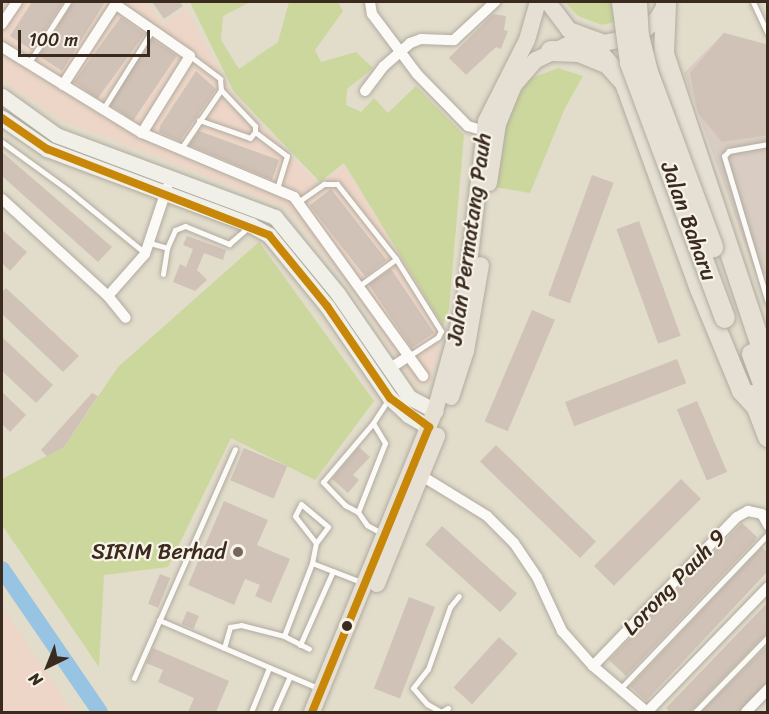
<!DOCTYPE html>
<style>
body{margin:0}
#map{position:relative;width:769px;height:714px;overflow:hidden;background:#e2dccb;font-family:Sriracha,sans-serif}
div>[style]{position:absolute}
.built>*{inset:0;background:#edd6c7}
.industrial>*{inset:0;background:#d9ccc3}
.green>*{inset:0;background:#ccd79d}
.river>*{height:16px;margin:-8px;padding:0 8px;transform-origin:8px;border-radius:8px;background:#98c4e3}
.building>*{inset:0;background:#d1c2b7;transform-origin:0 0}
.roads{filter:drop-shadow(0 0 2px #b0aba0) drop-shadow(0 0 2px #b0aba0)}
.lane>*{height:5px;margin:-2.5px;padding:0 2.5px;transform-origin:2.5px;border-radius:2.5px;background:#fbfaf7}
.street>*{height:10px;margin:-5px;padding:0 5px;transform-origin:5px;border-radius:5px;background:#fbfaf7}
.secondary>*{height:15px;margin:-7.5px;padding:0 7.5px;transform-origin:7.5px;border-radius:7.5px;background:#f1f0e8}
.primary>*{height:16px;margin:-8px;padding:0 8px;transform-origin:8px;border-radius:8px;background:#e5e0d3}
.highway>*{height:20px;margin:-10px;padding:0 10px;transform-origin:10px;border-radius:10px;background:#e5e0d3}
.bridges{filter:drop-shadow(0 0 2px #b0aba0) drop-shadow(0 0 2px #b0aba0)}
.highway-bridge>*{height:20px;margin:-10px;padding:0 10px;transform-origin:10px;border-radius:10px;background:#e5e0d3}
.bus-1>*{height:8px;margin:-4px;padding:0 4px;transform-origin:4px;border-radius:4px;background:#c88708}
.dots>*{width:16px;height:16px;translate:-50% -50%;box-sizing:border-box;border:3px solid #f7f3e8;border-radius:50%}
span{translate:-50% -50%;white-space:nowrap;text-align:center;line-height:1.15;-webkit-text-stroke:4.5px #f7f3e8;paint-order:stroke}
.street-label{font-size:22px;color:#3b2a1e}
.poi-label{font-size:22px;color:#3b2a1e}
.right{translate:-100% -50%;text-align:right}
.frame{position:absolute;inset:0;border:3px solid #3b2a1e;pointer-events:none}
.north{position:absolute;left:18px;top:636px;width:60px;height:60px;-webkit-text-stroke:4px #f7f3e8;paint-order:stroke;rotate:223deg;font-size:16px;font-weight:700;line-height:24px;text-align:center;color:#3b2a1e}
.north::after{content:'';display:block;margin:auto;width:21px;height:27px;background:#3b2a1e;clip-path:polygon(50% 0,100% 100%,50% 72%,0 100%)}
.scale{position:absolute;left:18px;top:30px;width:132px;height:27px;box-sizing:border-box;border:3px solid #3b2a1e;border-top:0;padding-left:8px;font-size:18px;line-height:21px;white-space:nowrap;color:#3b2a1e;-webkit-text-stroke:4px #f7f3e8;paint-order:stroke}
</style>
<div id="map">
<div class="built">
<div style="clip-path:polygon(2px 2px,147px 2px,163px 24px,187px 9px,232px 94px,319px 185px,344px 165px,443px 326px,431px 383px,416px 387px,352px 289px,286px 207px,63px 121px,2px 80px)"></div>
<div style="clip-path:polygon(2px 606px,31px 650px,73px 712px,2px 712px)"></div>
</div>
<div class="industrial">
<div style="clip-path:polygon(724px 33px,767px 44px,767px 274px,756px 275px,684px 73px)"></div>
</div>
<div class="green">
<div style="clip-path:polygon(190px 2px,250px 2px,223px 16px,221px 40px,239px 69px,278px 42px,289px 2px,338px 2px,343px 11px,315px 50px,321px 62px,356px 52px,373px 68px,347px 89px,346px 105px,361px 112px,374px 98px,388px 113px,416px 86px,464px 135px,449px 309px,443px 326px,344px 163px,320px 182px,234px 92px)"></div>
<div style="clip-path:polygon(565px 2px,644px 2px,627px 19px,602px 25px,578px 16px)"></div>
<div style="clip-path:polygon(558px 68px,583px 76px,565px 108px,530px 193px,495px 187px,503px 132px,511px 105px,530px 79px)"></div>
<div style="clip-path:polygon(259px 242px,374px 401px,315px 480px,231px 438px,168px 567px,104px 575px,99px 667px,2px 525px,2px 479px,64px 447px,118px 367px)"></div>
</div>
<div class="river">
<div style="left:2px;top:569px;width:173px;rotate:55.6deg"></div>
</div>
<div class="building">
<div style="clip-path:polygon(32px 2px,63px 2px,32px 50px,10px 36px)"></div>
<div style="clip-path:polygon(73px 2px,105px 2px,62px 71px,39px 56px)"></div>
<div style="clip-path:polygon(152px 2px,180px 2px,183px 6px,164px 19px)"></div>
<div style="clip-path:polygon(493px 14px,506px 16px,504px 30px,508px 31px,501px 49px,496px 47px,466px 75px,449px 58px)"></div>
<div style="left:121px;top:17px;width:29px;height:80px;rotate:36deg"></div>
<div style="clip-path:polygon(724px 33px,768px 45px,768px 135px,722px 142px,698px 113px,690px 73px)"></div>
<div style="left:152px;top:39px;width:30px;height:78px;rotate:34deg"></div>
<div style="clip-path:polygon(196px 71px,216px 89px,180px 141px,159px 132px,160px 126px)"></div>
<div style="clip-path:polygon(199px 131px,279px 160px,272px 180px,189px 145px)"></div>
<div style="clip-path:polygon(2px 152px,112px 247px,98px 262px,2px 176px)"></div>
<div style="left:592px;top:175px;width:23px;height:128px;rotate:20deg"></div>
<div style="left:331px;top:189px;width:90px;height:27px;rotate:52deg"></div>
<div style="left:639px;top:221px;width:122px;height:24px;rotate:70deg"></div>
<div style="clip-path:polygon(2px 230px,27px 252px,10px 271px,2px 263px)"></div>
<div style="clip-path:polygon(187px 236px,226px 250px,223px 260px,204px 253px,197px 270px,207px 280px,195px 291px,173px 282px,180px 264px,186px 267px,193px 249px,183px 245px)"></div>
<div style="left:391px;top:269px;width:77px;height:27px;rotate:56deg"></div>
<div style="clip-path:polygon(6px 288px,79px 356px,63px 372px,2px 314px,2px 292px)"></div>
<div style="left:532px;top:310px;width:25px;height:121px;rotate:23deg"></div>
<div style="clip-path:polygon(2px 337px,53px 385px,36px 403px,2px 371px)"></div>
<div style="left:677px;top:359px;width:26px;height:120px;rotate:69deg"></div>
<div style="clip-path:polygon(2px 392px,26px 415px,10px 432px,2px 424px)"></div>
<div style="clip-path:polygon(92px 393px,98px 396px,64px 447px,47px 456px,41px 450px)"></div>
<div style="left:697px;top:401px;width:77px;height:22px;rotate:67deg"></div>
<div style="left:496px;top:445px;width:139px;height:23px;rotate:44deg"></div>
<div style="clip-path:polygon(359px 447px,370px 457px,353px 475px,359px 480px,348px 493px,332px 479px)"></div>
<div style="left:244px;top:448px;width:47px;height:35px;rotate:23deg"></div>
<div style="left:681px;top:479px;width:28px;height:123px;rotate:45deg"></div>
<div style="clip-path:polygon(224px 501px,268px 520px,257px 545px,290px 559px,271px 603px,255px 596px,260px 585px,245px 579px,234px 605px,188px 585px)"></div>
<div style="clip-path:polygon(742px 523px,757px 537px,755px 541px,626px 676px,609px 660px)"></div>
<div style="left:442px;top:526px;width:101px;height:25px;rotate:42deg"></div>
<div style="clip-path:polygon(762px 547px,768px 553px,768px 571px,646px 701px,630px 686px)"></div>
<div style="left:160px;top:574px;width:11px;height:32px;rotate:22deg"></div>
<div style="left:409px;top:597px;width:28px;height:98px;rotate:21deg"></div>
<div style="clip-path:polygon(768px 602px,768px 632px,690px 712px,670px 712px,666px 708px)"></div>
<div style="left:187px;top:611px;width:13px;height:14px;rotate:23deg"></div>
<div style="left:499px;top:637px;width:25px;height:68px;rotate:42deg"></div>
<div style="clip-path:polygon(768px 645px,768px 682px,739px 712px,701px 712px)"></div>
<div style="clip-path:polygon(153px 648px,229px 681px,216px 712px,188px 712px,194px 698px,158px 682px,163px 670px,146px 663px)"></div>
</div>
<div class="roads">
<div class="lane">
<div style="left:753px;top:2px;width:35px;rotate:65deg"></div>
<div style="left:190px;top:56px;width:38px;rotate:37deg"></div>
<div style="left:220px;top:79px;width:11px;rotate:85deg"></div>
<div style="left:221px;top:90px;width:50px;rotate:46.6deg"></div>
<div style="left:255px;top:126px;width:6px;rotate:90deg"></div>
<div style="left:255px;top:132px;width:40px;rotate:37deg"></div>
<div style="left:287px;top:156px;width:34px;rotate:107deg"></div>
<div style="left:28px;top:64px;width:74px;rotate:-57.2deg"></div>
<div style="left:103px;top:109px;width:94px;rotate:-58deg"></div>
<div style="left:199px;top:120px;width:54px;rotate:19.4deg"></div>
<div style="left:250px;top:138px;width:8px;rotate:-50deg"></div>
<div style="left:2px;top:142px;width:82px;rotate:36deg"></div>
<div style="left:68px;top:190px;width:99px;rotate:39.3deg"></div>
<div style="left:768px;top:144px;width:40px;rotate:170deg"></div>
<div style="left:729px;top:151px;width:7px;rotate:135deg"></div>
<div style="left:724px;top:156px;width:153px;rotate:73.3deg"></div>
<div style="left:180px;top:150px;width:73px;rotate:-55.7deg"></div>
<div style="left:298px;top:202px;width:32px;rotate:-35deg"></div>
<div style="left:324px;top:184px;width:13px"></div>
<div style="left:337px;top:184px;width:95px;rotate:51.8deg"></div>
<div style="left:396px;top:259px;width:85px;rotate:58deg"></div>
<div style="left:441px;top:331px;width:7px;rotate:117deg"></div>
<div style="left:438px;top:337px;width:35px;rotate:147deg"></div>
<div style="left:150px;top:243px;width:18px;rotate:16deg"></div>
<div style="left:167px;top:248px;width:20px;rotate:-66deg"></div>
<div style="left:175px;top:230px;width:11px;rotate:-22deg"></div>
<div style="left:185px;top:226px;width:48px;rotate:22.2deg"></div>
<div style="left:229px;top:244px;width:28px;rotate:-41deg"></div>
<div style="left:163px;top:274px;width:26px;rotate:-81deg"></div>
<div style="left:359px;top:286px;width:46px;rotate:-36.1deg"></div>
<div style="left:358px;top:512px;width:15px;rotate:-152deg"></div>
<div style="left:345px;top:505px;width:32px;rotate:-134deg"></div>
<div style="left:323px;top:482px;width:77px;rotate:-49.7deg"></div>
<div style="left:383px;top:534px;width:18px;rotate:-151deg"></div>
<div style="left:367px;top:525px;width:16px;rotate:-125deg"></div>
<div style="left:358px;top:512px;width:74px;rotate:-68.6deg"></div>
<div style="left:385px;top:443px;width:23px;rotate:-121deg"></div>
<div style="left:373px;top:423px;width:27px;rotate:-57deg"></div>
<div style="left:312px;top:563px;width:53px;rotate:21.2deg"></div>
<div style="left:159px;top:620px;width:173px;rotate:23.2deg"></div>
<div style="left:284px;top:636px;width:78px;rotate:-69deg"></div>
<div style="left:312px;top:563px;width:20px;rotate:-79deg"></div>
<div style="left:316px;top:543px;width:34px;rotate:-128deg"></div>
<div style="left:295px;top:516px;width:13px;rotate:-63deg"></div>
<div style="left:301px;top:504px;width:35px;rotate:40deg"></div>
<div style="left:328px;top:527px;width:20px;rotate:127deg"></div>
<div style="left:300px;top:645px;width:81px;rotate:-66deg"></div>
<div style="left:224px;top:648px;width:22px;rotate:-74deg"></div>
<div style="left:230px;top:627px;width:11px;rotate:-10deg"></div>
<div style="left:241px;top:625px;width:44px;rotate:14.3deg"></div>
<div style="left:284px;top:636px;width:28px;rotate:27deg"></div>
<div style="left:134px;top:678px;width:250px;rotate:-66.2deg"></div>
<div style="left:620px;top:689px;width:214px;rotate:-46.3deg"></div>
<div style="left:448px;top:708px;width:8px;rotate:150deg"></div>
<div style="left:441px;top:712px;width:16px;rotate:-150deg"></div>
<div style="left:427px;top:704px;width:21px;rotate:-131deg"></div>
<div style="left:413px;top:688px;width:24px;rotate:-52deg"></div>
<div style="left:428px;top:669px;width:66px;rotate:-70.5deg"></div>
<div style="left:450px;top:607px;width:14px;rotate:-51deg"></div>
<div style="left:251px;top:712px;width:48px;rotate:-67.8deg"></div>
<div style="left:274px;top:712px;width:39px;rotate:-66deg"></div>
<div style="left:695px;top:712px;width:105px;rotate:-45.8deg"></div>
</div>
<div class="street">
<div style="left:370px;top:2px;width:12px;rotate:81deg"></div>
<div style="left:372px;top:14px;width:75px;rotate:53.1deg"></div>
<div style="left:417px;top:74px;width:73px;rotate:45.6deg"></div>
<div style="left:468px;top:126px;width:17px;rotate:17deg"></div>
<div style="left:115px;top:4px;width:91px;rotate:34.7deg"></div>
<div style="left:190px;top:56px;width:91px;rotate:121.9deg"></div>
<div style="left:2px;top:24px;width:27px;rotate:-56deg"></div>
<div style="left:2px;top:47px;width:164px;rotate:31.6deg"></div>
<div style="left:142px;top:133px;width:165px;rotate:22.8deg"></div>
<div style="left:294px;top:197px;width:221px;rotate:54.2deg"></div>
<div style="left:63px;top:85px;width:99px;rotate:-57deg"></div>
<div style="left:365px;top:91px;width:31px;rotate:-53deg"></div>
<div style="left:384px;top:66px;width:35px;rotate:-41deg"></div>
<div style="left:410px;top:43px;width:12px;rotate:-20deg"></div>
<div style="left:421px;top:39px;width:33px;rotate:2deg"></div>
<div style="left:454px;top:40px;width:56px;rotate:-42.8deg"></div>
<div style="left:2px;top:199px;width:144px;rotate:42.5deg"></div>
<div style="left:108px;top:296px;width:28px;rotate:51deg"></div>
<div style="left:108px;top:296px;width:56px;rotate:-48.6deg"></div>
<div style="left:145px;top:254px;width:70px;rotate:-71.6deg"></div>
<div style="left:389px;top:369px;width:24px;rotate:-33deg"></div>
<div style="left:422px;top:476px;width:76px;rotate:31.6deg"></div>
<div style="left:487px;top:516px;width:38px;rotate:45deg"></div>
<div style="left:514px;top:543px;width:41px;rotate:55.9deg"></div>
<div style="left:537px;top:577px;width:60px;rotate:65.2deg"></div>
<div style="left:562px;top:631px;width:47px;rotate:48.5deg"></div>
<div style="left:593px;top:666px;width:71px;rotate:40.4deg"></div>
<div style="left:647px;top:712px;width:174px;rotate:-45.9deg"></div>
<div style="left:593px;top:666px;width:207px;rotate:-46deg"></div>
<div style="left:737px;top:517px;width:13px;rotate:-29deg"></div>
<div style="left:748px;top:511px;width:14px;rotate:12deg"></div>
<div style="left:762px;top:514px;width:13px;rotate:61deg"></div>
<div style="left:746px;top:712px;width:32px;rotate:-46deg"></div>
</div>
<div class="secondary">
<div style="left:2px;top:96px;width:67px;rotate:35.8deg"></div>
<div style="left:56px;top:135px;width:234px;rotate:20.5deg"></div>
<div style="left:275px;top:217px;width:99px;rotate:50.7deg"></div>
<div style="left:338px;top:294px;width:125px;rotate:55.4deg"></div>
<div style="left:409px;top:397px;width:30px;rotate:28deg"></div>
<div style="left:2px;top:118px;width:55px;rotate:34.6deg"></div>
<div style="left:47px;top:149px;width:218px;rotate:20.4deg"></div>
<div style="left:251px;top:225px;width:21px;rotate:29deg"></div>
<div style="left:269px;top:235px;width:92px;rotate:50.8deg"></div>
<div style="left:327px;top:306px;width:112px;rotate:55.6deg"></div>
<div style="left:390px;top:398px;width:25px;rotate:43deg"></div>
<div style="left:408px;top:415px;width:24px;rotate:30deg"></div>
</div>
<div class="primary">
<div style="left:548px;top:2px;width:35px;rotate:53deg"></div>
<div style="left:569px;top:30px;width:37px;rotate:20deg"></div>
<div style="left:604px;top:43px;width:35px;rotate:-12deg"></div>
<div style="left:638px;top:36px;width:25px;rotate:-42deg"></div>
<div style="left:657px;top:19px;width:17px;rotate:-59deg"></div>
<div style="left:489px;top:183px;width:60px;rotate:-81.3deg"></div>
<div style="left:498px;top:124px;width:42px;rotate:-67.7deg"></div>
<div style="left:514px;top:85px;width:33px;rotate:-49deg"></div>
<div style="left:536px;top:60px;width:51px;rotate:-25.6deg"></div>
<div style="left:451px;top:397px;width:48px;rotate:-71.9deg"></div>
<div style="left:466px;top:351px;width:87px;rotate:-80.1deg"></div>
<div style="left:377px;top:584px;width:160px;rotate:-67.9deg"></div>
<div style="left:312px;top:712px;width:325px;rotate:-67.8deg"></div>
<div style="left:435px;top:411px;width:109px;rotate:-74.6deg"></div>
<div style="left:464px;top:306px;width:186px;rotate:-83.2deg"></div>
<div style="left:486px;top:121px;width:91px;rotate:-63.2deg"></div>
<div style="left:527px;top:40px;width:40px;rotate:-74deg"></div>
</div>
<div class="highway">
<div style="left:666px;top:4px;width:50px;rotate:92.3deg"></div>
<div style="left:664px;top:54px;width:330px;rotate:71.6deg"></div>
<div style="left:587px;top:40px;width:57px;rotate:48.5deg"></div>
<div style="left:625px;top:83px;width:219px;rotate:70deg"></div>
<div style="left:700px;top:289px;width:110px;rotate:67.6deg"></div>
<div style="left:742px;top:391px;width:22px;rotate:47deg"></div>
<div style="left:551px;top:51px;width:28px;rotate:2deg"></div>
<div style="left:579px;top:52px;width:27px;rotate:22deg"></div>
<div style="left:752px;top:354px;width:46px;rotate:69.6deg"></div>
<div style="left:752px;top:395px;width:45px;rotate:69.1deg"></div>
</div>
</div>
<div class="bridges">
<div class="highway-bridge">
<div style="left:622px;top:2px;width:62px;rotate:82.5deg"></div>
<div style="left:630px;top:63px;width:272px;rotate:69.6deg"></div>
<div style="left:637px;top:2px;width:34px;rotate:87deg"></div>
<div style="left:639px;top:36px;width:37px;rotate:76deg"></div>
<div style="left:648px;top:72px;width:187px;rotate:69.6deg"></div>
</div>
</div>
<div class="bus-1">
<div style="left:2px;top:118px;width:55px;rotate:34.6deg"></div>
<div style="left:47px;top:149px;width:238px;rotate:21.2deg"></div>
<div style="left:269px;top:235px;width:92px;rotate:50.8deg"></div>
<div style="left:327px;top:306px;width:112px;rotate:55.6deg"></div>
<div style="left:390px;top:398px;width:49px;rotate:36.6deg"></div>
<div style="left:429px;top:427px;width:308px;rotate:112.3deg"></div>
</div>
<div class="dots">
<div style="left:238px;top:552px;background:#75685b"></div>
<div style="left:347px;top:626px;background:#3b2a1e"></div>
</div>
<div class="street-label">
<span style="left:689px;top:221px;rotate:70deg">Jalan Baharu</span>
<span style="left:469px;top:239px;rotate:-82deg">Jalan Permatang Pauh</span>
<span style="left:674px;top:582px;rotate:-46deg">Lorong Pauh 9</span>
</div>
<div class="poi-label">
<span class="right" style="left:226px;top:552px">SIRIM Berhad</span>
</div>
<div class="frame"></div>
<div class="north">N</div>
<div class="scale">100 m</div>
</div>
